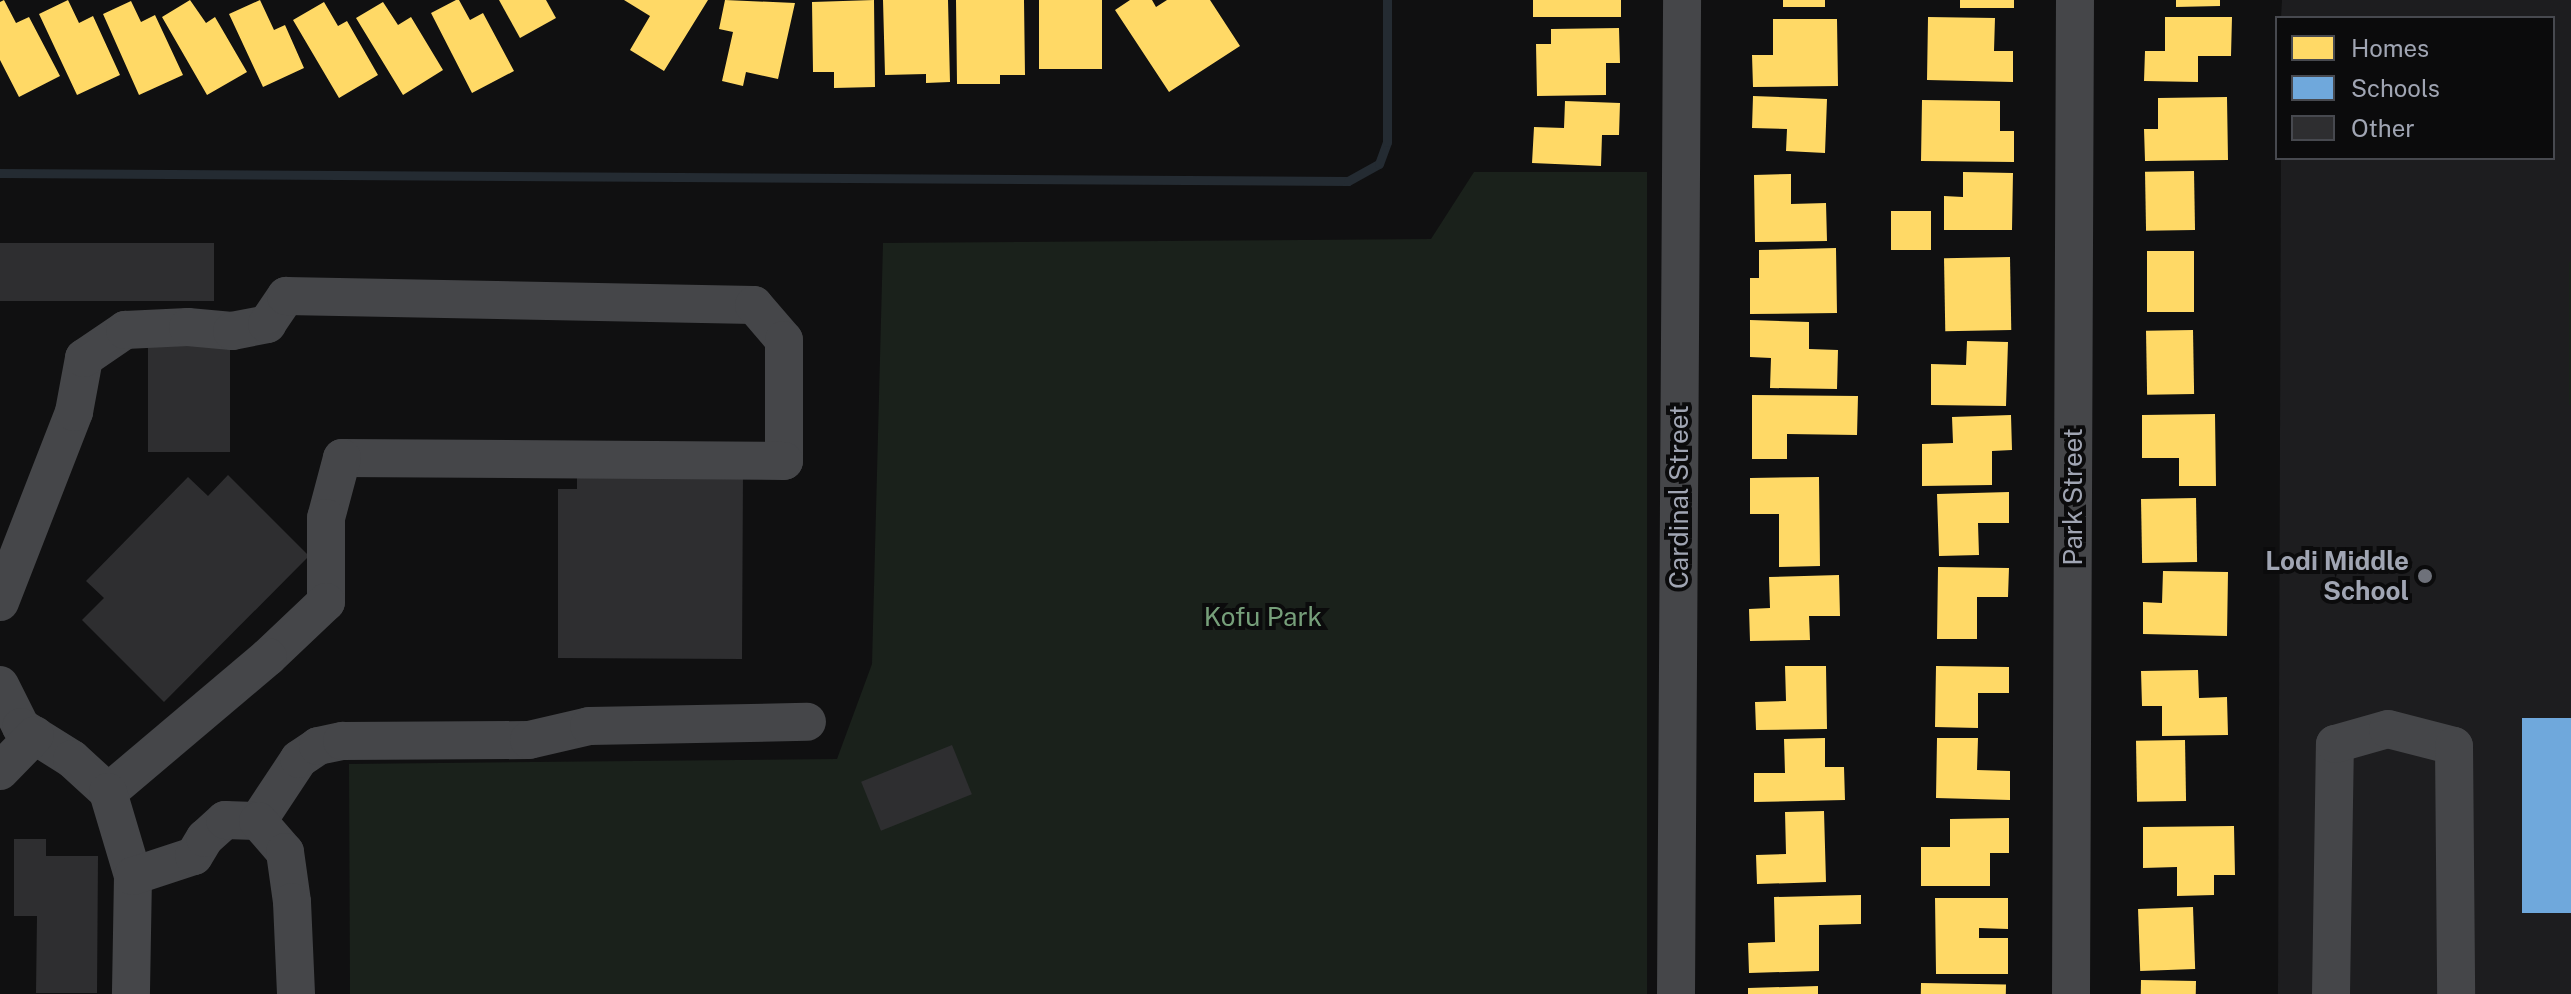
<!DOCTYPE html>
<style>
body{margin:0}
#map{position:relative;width:2571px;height:994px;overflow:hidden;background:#101011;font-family:"Public Sans",sans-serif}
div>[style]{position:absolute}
.built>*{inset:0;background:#1d1d1f}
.green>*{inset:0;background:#1a211b;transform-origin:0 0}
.homes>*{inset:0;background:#ffd966;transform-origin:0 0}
.schools>*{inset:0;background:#6fa8dc;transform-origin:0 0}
.stream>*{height:9px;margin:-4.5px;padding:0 4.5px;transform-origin:4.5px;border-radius:4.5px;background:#242b32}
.building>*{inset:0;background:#2e2e30;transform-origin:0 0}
.minor>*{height:38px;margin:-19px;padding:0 19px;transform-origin:19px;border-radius:19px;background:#454649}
.dots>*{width:22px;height:22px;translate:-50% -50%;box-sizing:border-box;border:4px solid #0b0b0c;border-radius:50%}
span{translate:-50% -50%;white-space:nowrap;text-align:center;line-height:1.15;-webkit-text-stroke:8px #0b0b0c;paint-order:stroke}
.street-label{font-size:26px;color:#a0a5b3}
.poi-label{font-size:26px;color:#a0a5b3;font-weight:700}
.right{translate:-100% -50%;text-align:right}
.park-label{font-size:26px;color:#769f7a}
.legend{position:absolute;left:2275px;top:16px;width:280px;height:144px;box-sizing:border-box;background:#0b0b0c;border:2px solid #47494f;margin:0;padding:10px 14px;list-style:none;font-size:24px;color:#a0a5b3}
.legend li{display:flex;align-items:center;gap:16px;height:40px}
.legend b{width:40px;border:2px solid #47494f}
</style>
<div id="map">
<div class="built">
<div style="clip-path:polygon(2282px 0,2571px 0,2571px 994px,2278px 994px,2281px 158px,2553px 158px,2553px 18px,2281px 18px)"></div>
</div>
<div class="green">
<div style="clip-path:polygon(1474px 172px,1647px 172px,1647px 994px,350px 994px,349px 764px,837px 759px,872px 664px,883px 243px,1431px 239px)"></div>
<div style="left:2569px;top:262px;width:2px;height:143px"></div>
</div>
<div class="homes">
<div style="clip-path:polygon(4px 0,16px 23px,29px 17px,60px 76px,19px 97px,0 60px,0 2px)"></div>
<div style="clip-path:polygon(68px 0,79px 23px,93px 16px,120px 75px,77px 95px,39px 14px)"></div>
<div style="clip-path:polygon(190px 0,206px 23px,215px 17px,247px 72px,207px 95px,162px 17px)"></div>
<div style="clip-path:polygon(260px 0,274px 30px,285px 25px,304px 68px,263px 87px,229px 14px)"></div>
<div style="clip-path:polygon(456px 0,459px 0,470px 20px,483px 13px,514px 71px,472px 93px,431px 13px)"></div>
<div style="clip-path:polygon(499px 0,546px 0,556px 18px,520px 38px)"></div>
<div style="clip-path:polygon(624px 0,708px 0,664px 71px,630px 50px,650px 16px)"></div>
<div style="clip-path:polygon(725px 0,795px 3px,778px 79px,746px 72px,743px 86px,722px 81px,733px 32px,719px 29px)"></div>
<div style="clip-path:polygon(874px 0,875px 87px,834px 88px,834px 72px,813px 72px,812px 2px)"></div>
<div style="clip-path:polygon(883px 0,948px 0,950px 82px,926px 83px,926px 74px,885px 75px)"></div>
<div style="clip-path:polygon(956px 0,1024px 0,1025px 75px,1000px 75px,1000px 84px,957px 84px)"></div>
<div style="left:1039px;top:0;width:63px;height:69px"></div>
<div style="clip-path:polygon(1130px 0,1152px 0,1156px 7px,1167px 0,1210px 0,1240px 46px,1169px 92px,1115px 10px)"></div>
<div style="left:1533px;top:0;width:88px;height:17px"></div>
<div style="left:1783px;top:0;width:42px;height:7px"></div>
<div style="left:1960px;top:0;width:54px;height:8px"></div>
<div style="clip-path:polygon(2176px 0,2220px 0,2220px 6px,2176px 7px)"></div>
<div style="clip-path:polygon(131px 1px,141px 22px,155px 15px,183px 75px,139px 95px,103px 14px)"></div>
<div style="clip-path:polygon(324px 2px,338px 26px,347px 21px,378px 75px,339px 98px,293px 20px)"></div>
<div style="clip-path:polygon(383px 2px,398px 25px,411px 17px,443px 70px,403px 95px,356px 18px)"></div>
<div style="clip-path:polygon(1928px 17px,1995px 18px,1994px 51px,2013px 51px,2013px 82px,1927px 80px)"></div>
<div style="clip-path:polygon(2165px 17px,2232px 17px,2231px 56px,2198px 56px,2198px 82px,2144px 81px,2145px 51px,2165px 51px)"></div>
<div style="clip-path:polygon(1773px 19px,1837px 19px,1838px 86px,1753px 87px,1752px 55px,1773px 55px)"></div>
<div style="clip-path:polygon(1619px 28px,1620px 63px,1606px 63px,1606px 95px,1537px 96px,1536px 44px,1551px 44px,1551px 29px)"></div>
<div style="clip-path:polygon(1753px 96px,1827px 99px,1825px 153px,1786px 151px,1787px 129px,1752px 128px)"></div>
<div style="clip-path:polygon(2227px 97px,2228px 160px,2145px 161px,2144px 129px,2158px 129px,2158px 98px)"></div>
<div style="clip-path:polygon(1922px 100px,2000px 101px,2000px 131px,2014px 131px,2014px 162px,1921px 161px)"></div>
<div style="clip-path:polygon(1565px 101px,1620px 103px,1619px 135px,1602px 135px,1601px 166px,1532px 163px,1534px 127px,1564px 128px)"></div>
<div style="left:2194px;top:171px;width:59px;height:49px;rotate:89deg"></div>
<div style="clip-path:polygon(1963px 172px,2013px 173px,2012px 230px,1944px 230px,1944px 196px,1963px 197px)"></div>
<div style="clip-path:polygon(1791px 174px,1791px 204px,1826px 203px,1827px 241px,1755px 242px,1754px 175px)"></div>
<div style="left:1891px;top:211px;width:40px;height:39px"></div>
<div style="clip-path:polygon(1836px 248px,1837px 313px,1750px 314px,1750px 278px,1759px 278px,1759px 250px)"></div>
<div style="left:2194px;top:251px;width:61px;height:47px;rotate:90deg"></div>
<div style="left:2010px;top:257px;width:73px;height:66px;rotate:89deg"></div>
<div style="clip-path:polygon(1750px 320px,1809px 322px,1809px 349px,1838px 350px,1837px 389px,1770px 388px,1771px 358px,1750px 357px)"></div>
<div style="left:2193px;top:330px;width:64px;height:47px;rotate:89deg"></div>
<div style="clip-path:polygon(1967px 341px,2008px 342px,2006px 406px,1931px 405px,1931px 364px,1966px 365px)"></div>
<div style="clip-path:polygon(1752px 395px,1858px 396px,1857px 435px,1787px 434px,1787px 459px,1752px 459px)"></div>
<div style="clip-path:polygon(2215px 414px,2216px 486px,2179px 486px,2179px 458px,2142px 458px,2142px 415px)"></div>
<div style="clip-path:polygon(2011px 415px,2012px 450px,1992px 451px,1992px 485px,1922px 486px,1922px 444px,1953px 443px,1952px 417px)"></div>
<div style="clip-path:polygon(1819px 477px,1820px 566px,1779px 567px,1779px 514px,1750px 514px,1750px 478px)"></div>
<div style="clip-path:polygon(2009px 492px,2009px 523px,1978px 523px,1979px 555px,1939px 556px,1937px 494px)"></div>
<div style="left:2196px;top:498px;width:64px;height:55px;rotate:89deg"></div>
<div style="clip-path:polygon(1938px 567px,2009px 568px,2008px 597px,1977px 597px,1977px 639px,1937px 639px)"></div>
<div style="clip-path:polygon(2163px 571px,2228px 572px,2227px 636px,2143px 634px,2143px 602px,2162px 603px)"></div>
<div style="clip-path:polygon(1839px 575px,1840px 616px,1809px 616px,1810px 640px,1750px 641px,1749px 609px,1770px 608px,1769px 577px)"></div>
<div style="clip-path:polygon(1785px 666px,1826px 666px,1827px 729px,1756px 730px,1755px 702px,1786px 701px)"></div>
<div style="clip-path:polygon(1936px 666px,2009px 667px,2009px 693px,1978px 693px,1978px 728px,1935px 727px)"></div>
<div style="clip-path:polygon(2198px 670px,2199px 698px,2227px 697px,2228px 735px,2162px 736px,2162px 706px,2142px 706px,2141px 671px)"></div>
<div style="clip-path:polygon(1825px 738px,1825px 767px,1844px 767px,1845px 800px,1754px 802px,1754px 773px,1785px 773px,1784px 739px)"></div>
<div style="clip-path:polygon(1937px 738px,1978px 738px,1977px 770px,2010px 771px,2010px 800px,1936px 798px)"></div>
<div style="left:2185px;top:740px;width:61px;height:49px;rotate:89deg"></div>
<div style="clip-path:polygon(1824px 811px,1826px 882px,1757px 884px,1756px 855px,1786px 854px,1785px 812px)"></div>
<div style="clip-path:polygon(2009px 818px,2009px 853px,1990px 853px,1990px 886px,1921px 886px,1921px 847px,1950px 847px,1950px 819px)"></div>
<div style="clip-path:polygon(2234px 826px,2235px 875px,2214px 875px,2214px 895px,2177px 896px,2177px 867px,2143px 868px,2143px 827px)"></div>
<div style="clip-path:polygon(1861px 895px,1861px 924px,1819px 925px,1819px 971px,1749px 973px,1748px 943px,1775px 942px,1774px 897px)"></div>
<div style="clip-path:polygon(1935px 898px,2008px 898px,2008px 929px,1979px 928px,1979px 938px,2008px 938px,2008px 974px,1936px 974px)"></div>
<div style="left:2193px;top:907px;width:62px;height:55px;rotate:88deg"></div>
<div style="left:2141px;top:980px;width:55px;height:14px;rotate:1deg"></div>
<div style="left:1921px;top:983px;width:85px;height:11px;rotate:1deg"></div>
<div style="clip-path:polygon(1818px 986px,1818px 994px,1748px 994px,1748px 988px)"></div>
</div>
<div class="schools">
<div style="left:2571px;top:718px;width:195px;height:49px;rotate:90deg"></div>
</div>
<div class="stream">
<div style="left:0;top:173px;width:1348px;rotate:0.34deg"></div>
<div style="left:1348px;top:181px;width:35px;rotate:-29deg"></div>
<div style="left:1379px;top:164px;width:23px;rotate:-70deg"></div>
<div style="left:1387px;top:142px;width:142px;rotate:-90deg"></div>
</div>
<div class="building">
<div style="left:0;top:243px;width:214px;height:58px"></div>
<div style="left:230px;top:335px;width:117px;height:82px;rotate:90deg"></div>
<div style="clip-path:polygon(577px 472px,743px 473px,742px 659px,558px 658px,558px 489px,577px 489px)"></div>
<div style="clip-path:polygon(228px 475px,309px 556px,164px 702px,82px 620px,104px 598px,86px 581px,188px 477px,208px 496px)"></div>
<div style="left:952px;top:745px;width:53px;height:98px;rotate:68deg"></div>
<div style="clip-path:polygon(14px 839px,46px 839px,46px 856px,98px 856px,97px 993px,36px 993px,37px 916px,14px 916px)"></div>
</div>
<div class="minor">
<div style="left:0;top:602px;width:204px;rotate:-68.7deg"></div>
<div style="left:74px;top:412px;width:55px;rotate:-79.5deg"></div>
<div style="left:84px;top:358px;width:50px;rotate:-34.3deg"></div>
<div style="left:125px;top:330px;width:63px;rotate:-2.7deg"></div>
<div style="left:188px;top:327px;width:44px;rotate:5.2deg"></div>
<div style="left:232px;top:331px;width:36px;rotate:-11deg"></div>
<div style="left:267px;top:324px;width:34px;rotate:-56deg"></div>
<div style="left:286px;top:296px;width:468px;rotate:1.1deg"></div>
<div style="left:754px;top:305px;width:46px;rotate:49.4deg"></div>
<div style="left:784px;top:340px;width:121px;rotate:90deg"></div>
<div style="left:784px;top:461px;width:442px;rotate:-179.6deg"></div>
<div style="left:342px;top:458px;width:62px;rotate:104.9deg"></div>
<div style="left:326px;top:518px;width:84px;rotate:90deg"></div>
<div style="left:326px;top:602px;width:80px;rotate:136.5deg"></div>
<div style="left:268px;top:657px;width:209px;rotate:139.8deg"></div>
<div style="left:0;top:685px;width:47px;rotate:63.4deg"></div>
<div style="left:21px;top:727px;width:60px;rotate:32.1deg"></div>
<div style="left:72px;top:759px;width:49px;rotate:42.5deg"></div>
<div style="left:108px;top:792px;width:88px;rotate:73.4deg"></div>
<div style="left:133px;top:876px;width:118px;rotate:91deg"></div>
<div style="left:0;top:771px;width:50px;rotate:-45.8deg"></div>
<div style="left:258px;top:821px;width:74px;rotate:-56.5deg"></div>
<div style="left:299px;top:759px;width:23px;rotate:-34deg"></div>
<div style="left:318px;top:746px;width:25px;rotate:-12deg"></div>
<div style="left:342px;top:741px;width:187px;rotate:-0.3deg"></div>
<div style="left:529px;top:740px;width:62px;rotate:-13.1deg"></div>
<div style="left:589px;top:726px;width:218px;rotate:-1.1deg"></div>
<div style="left:133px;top:876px;width:64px;rotate:-18.2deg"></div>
<div style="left:194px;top:856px;width:21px;rotate:-59deg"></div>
<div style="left:205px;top:838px;width:27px;rotate:-42deg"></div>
<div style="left:225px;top:820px;width:33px;rotate:2deg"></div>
<div style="left:258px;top:821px;width:41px;rotate:48.9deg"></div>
<div style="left:285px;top:852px;width:50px;rotate:82deg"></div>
<div style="left:292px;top:902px;width:92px;rotate:87.5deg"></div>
<div style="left:1676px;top:994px;width:994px;rotate:-89.65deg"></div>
<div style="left:2071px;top:994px;width:994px;rotate:-89.77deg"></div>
<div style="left:2331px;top:994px;width:250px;rotate:-89.1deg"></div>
<div style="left:2335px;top:744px;width:55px;rotate:-15.8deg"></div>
<div style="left:2388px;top:729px;width:68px;rotate:14.4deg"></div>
<div style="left:2454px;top:746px;width:248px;rotate:89.5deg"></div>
</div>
<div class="dots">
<div style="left:2425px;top:576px;background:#6e717a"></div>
</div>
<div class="street-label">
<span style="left:1679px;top:497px;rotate:-90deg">Cardinal Street</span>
<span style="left:2073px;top:497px;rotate:-90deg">Park Street</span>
</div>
<div class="poi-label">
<span class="right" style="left:2409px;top:576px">Lodi Middle<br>School</span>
</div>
<div class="park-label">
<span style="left:1263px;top:617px">Kofu Park</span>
</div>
<ul class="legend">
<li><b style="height:22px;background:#ffd966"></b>Homes</li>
<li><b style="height:22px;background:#6fa8dc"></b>Schools</li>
<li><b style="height:22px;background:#2e2e30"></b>Other</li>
</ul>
</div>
